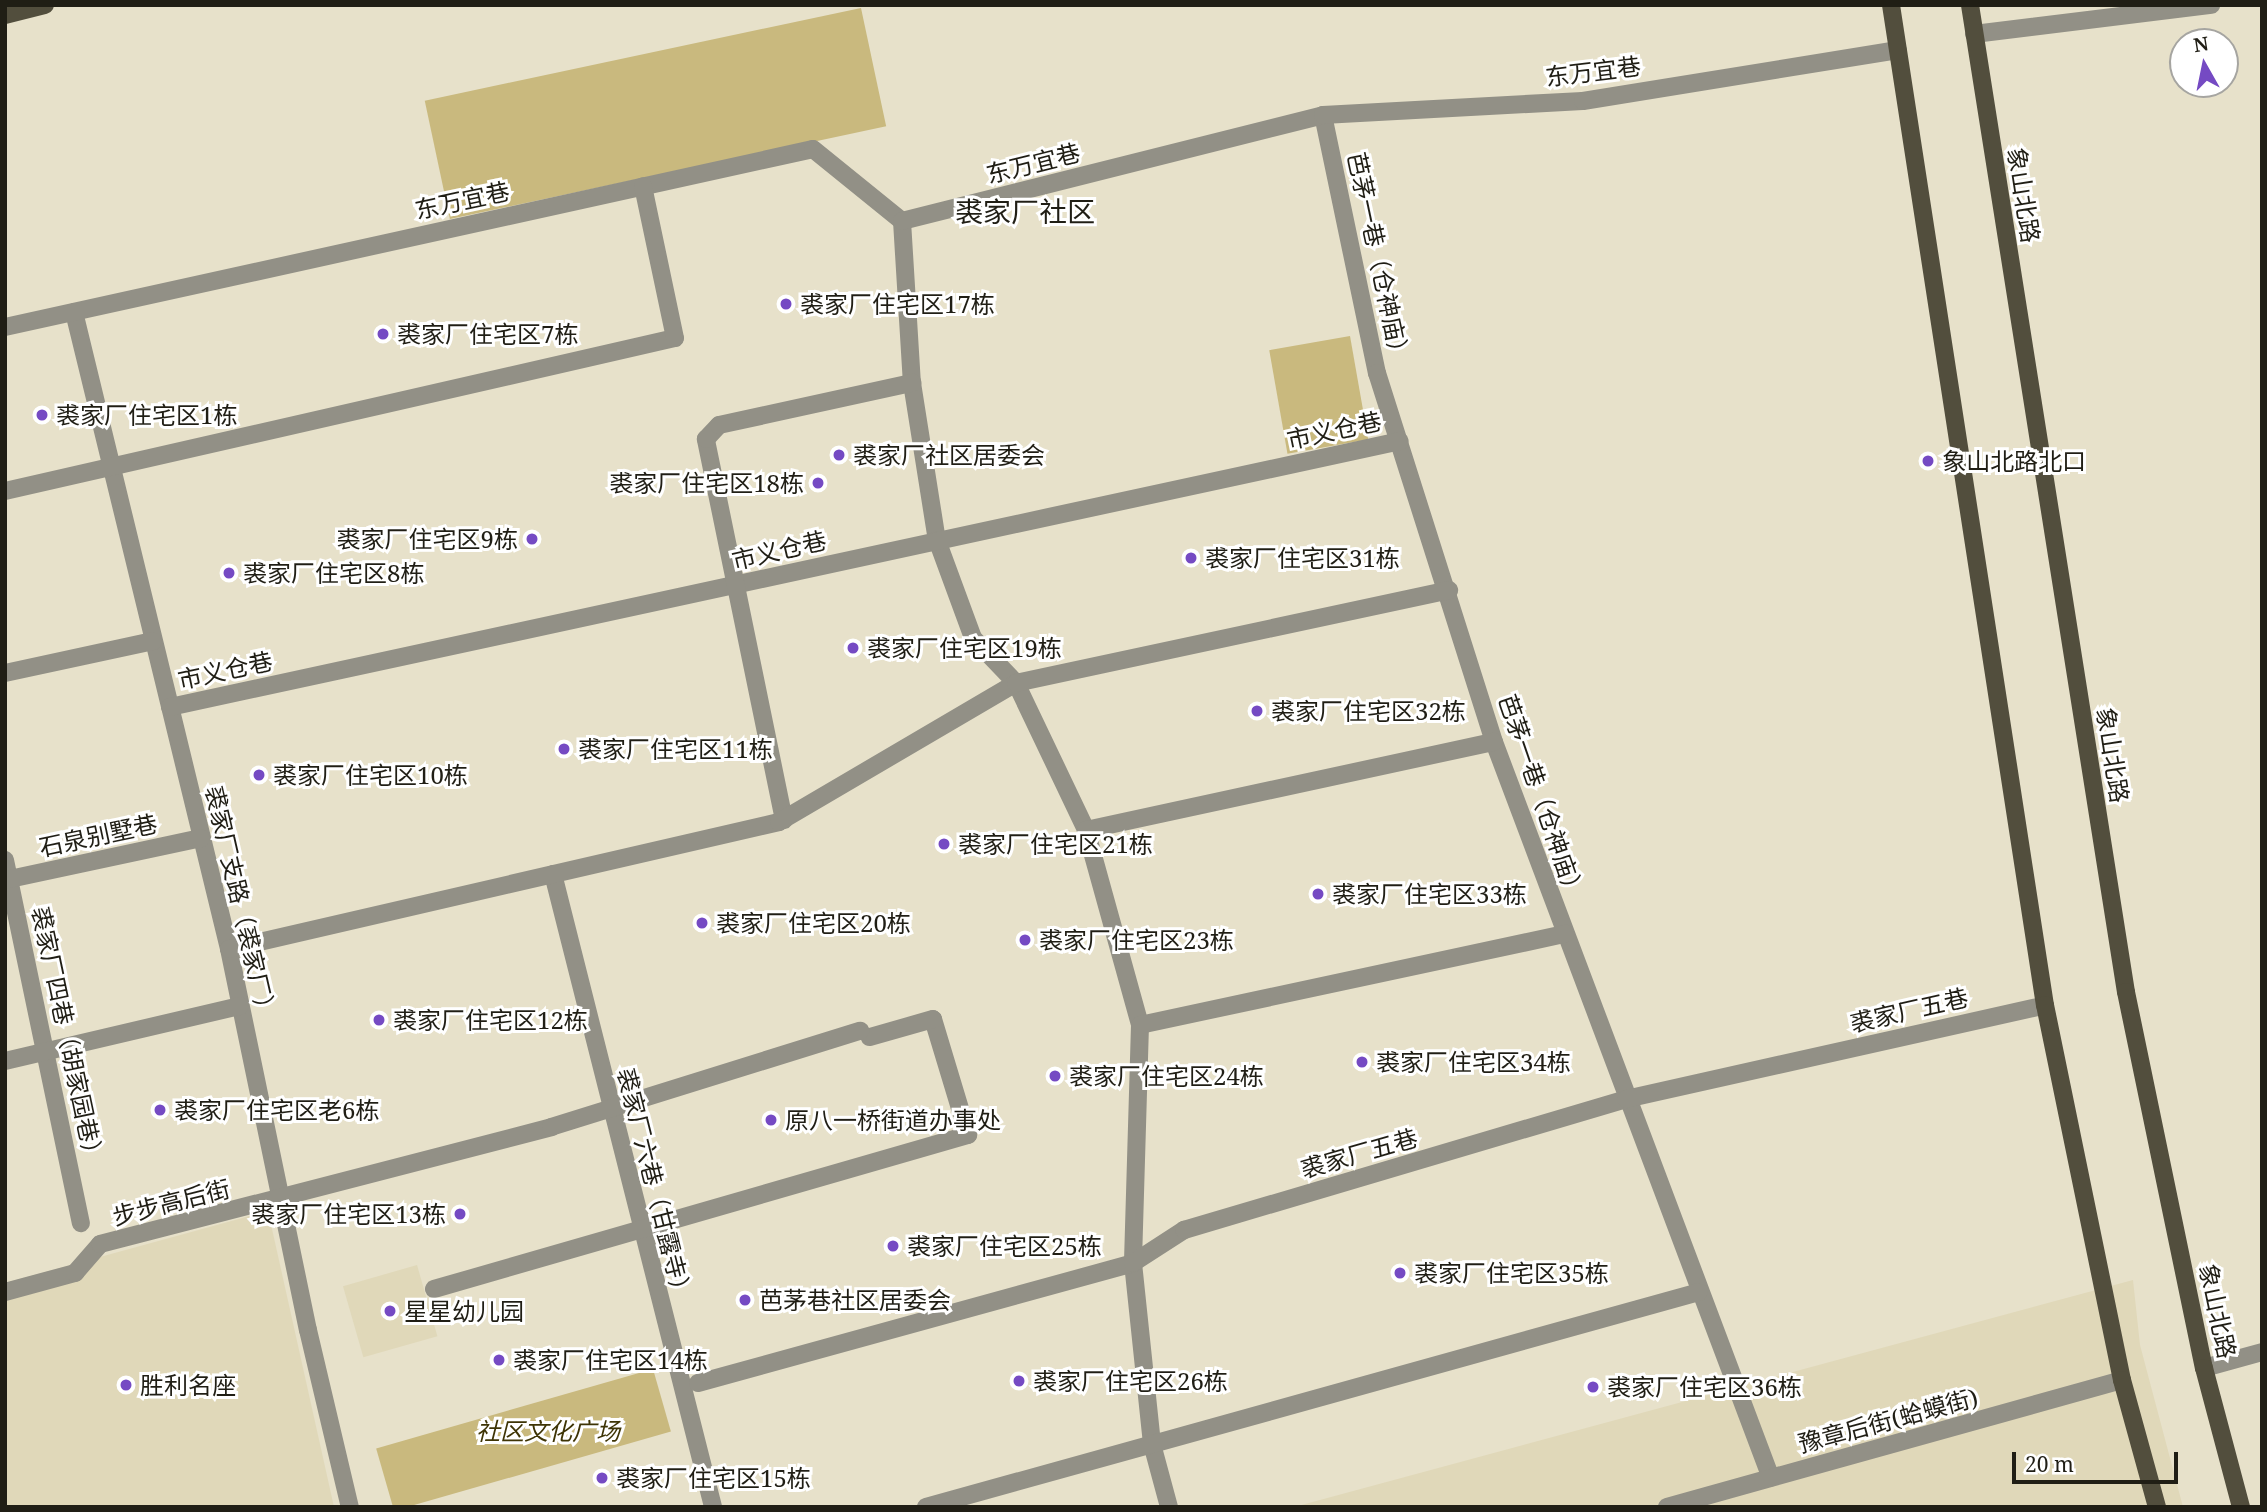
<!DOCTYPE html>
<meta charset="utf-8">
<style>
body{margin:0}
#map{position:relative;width:2267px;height:1512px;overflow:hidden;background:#e7e1ca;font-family:"Noto Serif","Noto Sans SC",serif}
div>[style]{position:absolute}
.built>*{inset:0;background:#e0d8b9;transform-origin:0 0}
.green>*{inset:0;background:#c9b97e;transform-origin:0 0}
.lane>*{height:18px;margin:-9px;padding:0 9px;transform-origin:9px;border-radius:9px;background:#929086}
.street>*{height:18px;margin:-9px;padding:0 9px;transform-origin:9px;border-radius:9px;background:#929086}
.primary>*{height:18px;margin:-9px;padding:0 9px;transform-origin:9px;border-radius:9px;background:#524e3d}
.dots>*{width:19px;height:19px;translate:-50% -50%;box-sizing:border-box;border:4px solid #fff;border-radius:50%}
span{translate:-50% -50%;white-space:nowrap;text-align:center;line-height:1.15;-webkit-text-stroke:6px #fff;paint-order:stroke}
.street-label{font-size:24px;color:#201e15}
.poi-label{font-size:24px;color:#201e15}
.left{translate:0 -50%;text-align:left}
.right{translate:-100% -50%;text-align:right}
.park-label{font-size:24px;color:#3e3405;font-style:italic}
.quarter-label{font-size:28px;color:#201e15}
.frame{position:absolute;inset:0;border:7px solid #201e15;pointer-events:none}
.north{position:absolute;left:2169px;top:28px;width:70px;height:70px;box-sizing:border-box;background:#fff;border:2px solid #a6a5a1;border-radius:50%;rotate:351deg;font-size:19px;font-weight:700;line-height:28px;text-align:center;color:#201e15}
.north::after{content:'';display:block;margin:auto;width:24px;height:32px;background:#754ac3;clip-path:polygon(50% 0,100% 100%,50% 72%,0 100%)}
.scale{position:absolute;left:2012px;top:1452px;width:166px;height:32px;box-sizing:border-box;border:4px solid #201e15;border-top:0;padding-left:9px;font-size:21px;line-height:24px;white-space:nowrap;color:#201e15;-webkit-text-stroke:5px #fff;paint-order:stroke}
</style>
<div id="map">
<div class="built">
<div style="clip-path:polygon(268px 1211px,334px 1507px,5px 1507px,5px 1283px)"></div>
<div style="left:417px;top:1265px;width:74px;height:77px;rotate:74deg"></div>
<div style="clip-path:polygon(2133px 1280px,2140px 1345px,2183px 1507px,1294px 1507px)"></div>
</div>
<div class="green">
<div style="left:861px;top:8px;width:121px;height:446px;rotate:78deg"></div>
<div style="left:1350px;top:336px;width:105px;height:82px;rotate:80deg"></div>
<div style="left:653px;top:1369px;width:65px;height:288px;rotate:74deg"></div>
</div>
<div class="lane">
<div style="left:1974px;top:34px;width:239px;rotate:-7deg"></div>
<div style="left:1323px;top:115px;width:264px;rotate:78.2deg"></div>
<div style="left:1377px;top:373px;width:387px;rotate:72.4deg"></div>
<div style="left:1494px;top:742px;width:786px;rotate:69.38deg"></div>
<div style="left:902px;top:221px;width:162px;rotate:86.5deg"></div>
<div style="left:912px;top:383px;width:159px;rotate:81deg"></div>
<div style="left:937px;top:540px;width:104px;rotate:69.8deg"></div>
<div style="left:973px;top:638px;width:62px;rotate:46.3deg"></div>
<div style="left:1016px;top:683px;width:163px;rotate:64.5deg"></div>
<div style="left:1086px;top:830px;width:202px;rotate:74.5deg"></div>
<div style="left:1140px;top:1025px;width:238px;rotate:91.7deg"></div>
<div style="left:1133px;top:1263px;width:182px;rotate:84deg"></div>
<div style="left:1152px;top:1444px;width:65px;rotate:74.9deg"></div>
<div style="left:74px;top:312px;width:656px;rotate:76.32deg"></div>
<div style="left:229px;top:949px;width:389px;rotate:78.3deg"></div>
<div style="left:308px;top:1330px;width:182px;rotate:76.7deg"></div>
<div style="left:5px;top:327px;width:827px;rotate:-12.42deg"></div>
<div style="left:813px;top:149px;width:114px;rotate:39deg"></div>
<div style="left:902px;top:221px;width:434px;rotate:-14.1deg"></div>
<div style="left:1323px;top:115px;width:260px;rotate:-3.1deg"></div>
<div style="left:1583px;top:101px;width:319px;rotate:-9.2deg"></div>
<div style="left:5px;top:491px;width:687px;rotate:-12.86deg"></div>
<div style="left:675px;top:338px;width:155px;rotate:-101.9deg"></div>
<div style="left:5px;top:673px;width:151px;rotate:-12.2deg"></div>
<div style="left:170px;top:707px;width:1258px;rotate:-12.2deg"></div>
<div style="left:784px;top:820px;width:389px;rotate:-101.6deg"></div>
<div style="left:706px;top:439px;width:19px;rotate:-47deg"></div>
<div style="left:719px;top:425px;width:198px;rotate:-12.3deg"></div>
<div style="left:1086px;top:830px;width:417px;rotate:-12.2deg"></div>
<div style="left:5px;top:860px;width:371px;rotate:78.2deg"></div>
<div style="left:553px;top:874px;width:653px;rotate:75.81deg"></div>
<div style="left:5px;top:880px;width:200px;rotate:-12.1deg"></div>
<div style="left:229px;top:949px;width:564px;rotate:-13deg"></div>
<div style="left:779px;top:822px;width:275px;rotate:-30.4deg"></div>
<div style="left:1016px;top:683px;width:443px;rotate:-12.1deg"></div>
<div style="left:1140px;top:1025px;width:435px;rotate:-12.1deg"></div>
<div style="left:5px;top:1061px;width:241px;rotate:-13.2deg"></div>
<div style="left:434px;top:1289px;width:556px;rotate:-16.09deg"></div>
<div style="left:968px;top:1135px;width:121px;rotate:-106.8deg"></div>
<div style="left:933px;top:1019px;width:66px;rotate:164.1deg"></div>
<div style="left:5px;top:1292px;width:73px;rotate:-15.2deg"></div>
<div style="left:75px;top:1273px;width:38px;rotate:-49deg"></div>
<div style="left:100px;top:1244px;width:466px;rotate:-14.5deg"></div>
<div style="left:551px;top:1127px;width:324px;rotate:-17.3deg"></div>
<div style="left:698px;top:1383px;width:451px;rotate:-15.4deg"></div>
<div style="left:1133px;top:1263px;width:61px;rotate:-32.9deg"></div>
<div style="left:1184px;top:1230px;width:461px;rotate:-16.5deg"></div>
<div style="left:1626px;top:1099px;width:429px;rotate:-12.6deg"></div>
<div style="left:926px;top:1507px;width:802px;rotate:-15.54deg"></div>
</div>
<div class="street">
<div style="left:2204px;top:1368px;width:60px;rotate:-15.4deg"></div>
<div style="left:1667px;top:1507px;width:472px;rotate:-15.6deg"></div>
</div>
<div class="primary">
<div style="left:1891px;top:5px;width:1012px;rotate:81.25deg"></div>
<div style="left:2045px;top:1005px;width:383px;rotate:78.4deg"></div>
<div style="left:2122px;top:1380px;width:132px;rotate:74.6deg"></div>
<div style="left:1970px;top:5px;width:999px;rotate:81.02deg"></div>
<div style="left:2126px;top:992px;width:384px;rotate:78.3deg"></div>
<div style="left:2204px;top:1368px;width:144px;rotate:75.1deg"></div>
<div style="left:5px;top:15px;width:41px;rotate:-14deg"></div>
</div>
<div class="dots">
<div style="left:786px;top:304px;background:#754ac3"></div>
<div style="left:383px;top:334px;background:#754ac3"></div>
<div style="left:42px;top:415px;background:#754ac3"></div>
<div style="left:839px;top:455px;background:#754ac3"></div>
<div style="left:1928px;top:461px;background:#754ac3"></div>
<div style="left:818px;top:483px;background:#754ac3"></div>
<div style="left:532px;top:539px;background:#754ac3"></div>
<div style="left:1191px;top:558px;background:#754ac3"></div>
<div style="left:229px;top:573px;background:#754ac3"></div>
<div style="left:853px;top:648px;background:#754ac3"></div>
<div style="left:1257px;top:711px;background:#754ac3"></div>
<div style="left:564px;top:749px;background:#754ac3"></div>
<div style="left:259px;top:775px;background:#754ac3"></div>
<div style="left:944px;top:844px;background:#754ac3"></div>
<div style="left:1318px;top:894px;background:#754ac3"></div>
<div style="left:702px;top:923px;background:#754ac3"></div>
<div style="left:1025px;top:940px;background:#754ac3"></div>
<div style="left:379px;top:1020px;background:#754ac3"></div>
<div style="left:1362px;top:1062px;background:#754ac3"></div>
<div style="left:1055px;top:1076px;background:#754ac3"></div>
<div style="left:160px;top:1110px;background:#754ac3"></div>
<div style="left:771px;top:1120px;background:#754ac3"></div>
<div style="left:460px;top:1214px;background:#754ac3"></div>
<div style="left:893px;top:1246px;background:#754ac3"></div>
<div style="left:1400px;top:1273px;background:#754ac3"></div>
<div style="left:745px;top:1300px;background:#754ac3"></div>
<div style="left:390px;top:1311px;background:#754ac3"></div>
<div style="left:499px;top:1360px;background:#754ac3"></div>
<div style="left:1019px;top:1381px;background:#754ac3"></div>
<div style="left:126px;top:1385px;background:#754ac3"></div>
<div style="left:1593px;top:1387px;background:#754ac3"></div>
<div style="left:602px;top:1478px;background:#754ac3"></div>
</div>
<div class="street-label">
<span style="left:1593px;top:71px;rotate:-7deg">东万宜巷</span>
<span style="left:1033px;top:163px;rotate:-14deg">东万宜巷</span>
<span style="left:2024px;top:195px;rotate:81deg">象山北路</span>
<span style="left:462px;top:200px;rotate:-12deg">东万宜巷</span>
<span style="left:1379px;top:258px;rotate:78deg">芭茅一巷（仓神庙）</span>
<span style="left:1334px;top:430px;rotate:-12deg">市义仓巷</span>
<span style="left:779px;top:550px;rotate:-13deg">市义仓巷</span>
<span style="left:225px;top:670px;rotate:-12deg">市义仓巷</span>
<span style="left:2113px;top:755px;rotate:81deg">象山北路</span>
<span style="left:1542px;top:797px;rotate:71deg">芭茅一巷（仓神庙）</span>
<span style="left:98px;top:835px;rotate:-12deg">石泉别墅巷</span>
<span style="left:241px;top:903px;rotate:77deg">裘家厂支路（裘家厂）</span>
<span style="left:1909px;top:1010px;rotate:-13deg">裘家厂五巷</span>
<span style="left:68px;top:1036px;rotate:78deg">裘家厂四巷（胡家园巷）</span>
<span style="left:1359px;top:1153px;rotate:-16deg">裘家厂五巷</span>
<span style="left:655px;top:1185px;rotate:76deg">裘家厂六巷（甘露寺）</span>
<span style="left:171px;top:1202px;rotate:-14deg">步步高后街</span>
<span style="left:2218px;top:1311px;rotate:78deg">象山北路</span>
<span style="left:1888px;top:1420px;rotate:-15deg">豫章后街(蛤蟆街)</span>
</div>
<div class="poi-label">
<span class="left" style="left:800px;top:304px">裘家厂住宅区17栋</span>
<span class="left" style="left:397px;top:334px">裘家厂住宅区7栋</span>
<span class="left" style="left:56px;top:415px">裘家厂住宅区1栋</span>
<span class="left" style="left:853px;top:455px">裘家厂社区居委会</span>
<span class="left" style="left:1942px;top:461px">象山北路北口</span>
<span class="right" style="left:804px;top:483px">裘家厂住宅区18栋</span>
<span class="right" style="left:518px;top:539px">裘家厂住宅区9栋</span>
<span class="left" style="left:1205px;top:558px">裘家厂住宅区31栋</span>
<span class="left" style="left:243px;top:573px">裘家厂住宅区8栋</span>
<span class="left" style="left:867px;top:648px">裘家厂住宅区19栋</span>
<span class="left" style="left:1271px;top:711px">裘家厂住宅区32栋</span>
<span class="left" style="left:578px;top:749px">裘家厂住宅区11栋</span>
<span class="left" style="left:273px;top:775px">裘家厂住宅区10栋</span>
<span class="left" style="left:958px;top:844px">裘家厂住宅区21栋</span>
<span class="left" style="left:1332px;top:894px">裘家厂住宅区33栋</span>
<span class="left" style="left:716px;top:923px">裘家厂住宅区20栋</span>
<span class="left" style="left:1039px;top:940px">裘家厂住宅区23栋</span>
<span class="left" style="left:393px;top:1020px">裘家厂住宅区12栋</span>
<span class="left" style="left:1376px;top:1062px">裘家厂住宅区34栋</span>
<span class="left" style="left:1069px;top:1076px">裘家厂住宅区24栋</span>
<span class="left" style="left:174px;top:1110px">裘家厂住宅区老6栋</span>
<span class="left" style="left:785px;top:1120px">原八一桥街道办事处</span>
<span class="right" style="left:446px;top:1214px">裘家厂住宅区13栋</span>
<span class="left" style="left:907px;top:1246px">裘家厂住宅区25栋</span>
<span class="left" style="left:1414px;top:1273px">裘家厂住宅区35栋</span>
<span class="left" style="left:759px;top:1300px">芭茅巷社区居委会</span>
<span class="left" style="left:404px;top:1311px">星星幼儿园</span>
<span class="left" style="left:513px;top:1360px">裘家厂住宅区14栋</span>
<span class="left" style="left:1033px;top:1381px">裘家厂住宅区26栋</span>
<span class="left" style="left:140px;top:1385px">胜利名座</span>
<span class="left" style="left:1607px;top:1387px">裘家厂住宅区36栋</span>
<span class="left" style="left:616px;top:1478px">裘家厂住宅区15栋</span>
</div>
<div class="park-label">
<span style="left:548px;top:1431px">社区文化广场</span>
</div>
<div class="quarter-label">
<span style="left:1025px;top:211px">裘家厂社区</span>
</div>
<div class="frame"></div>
<div class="north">N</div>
<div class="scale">20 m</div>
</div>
